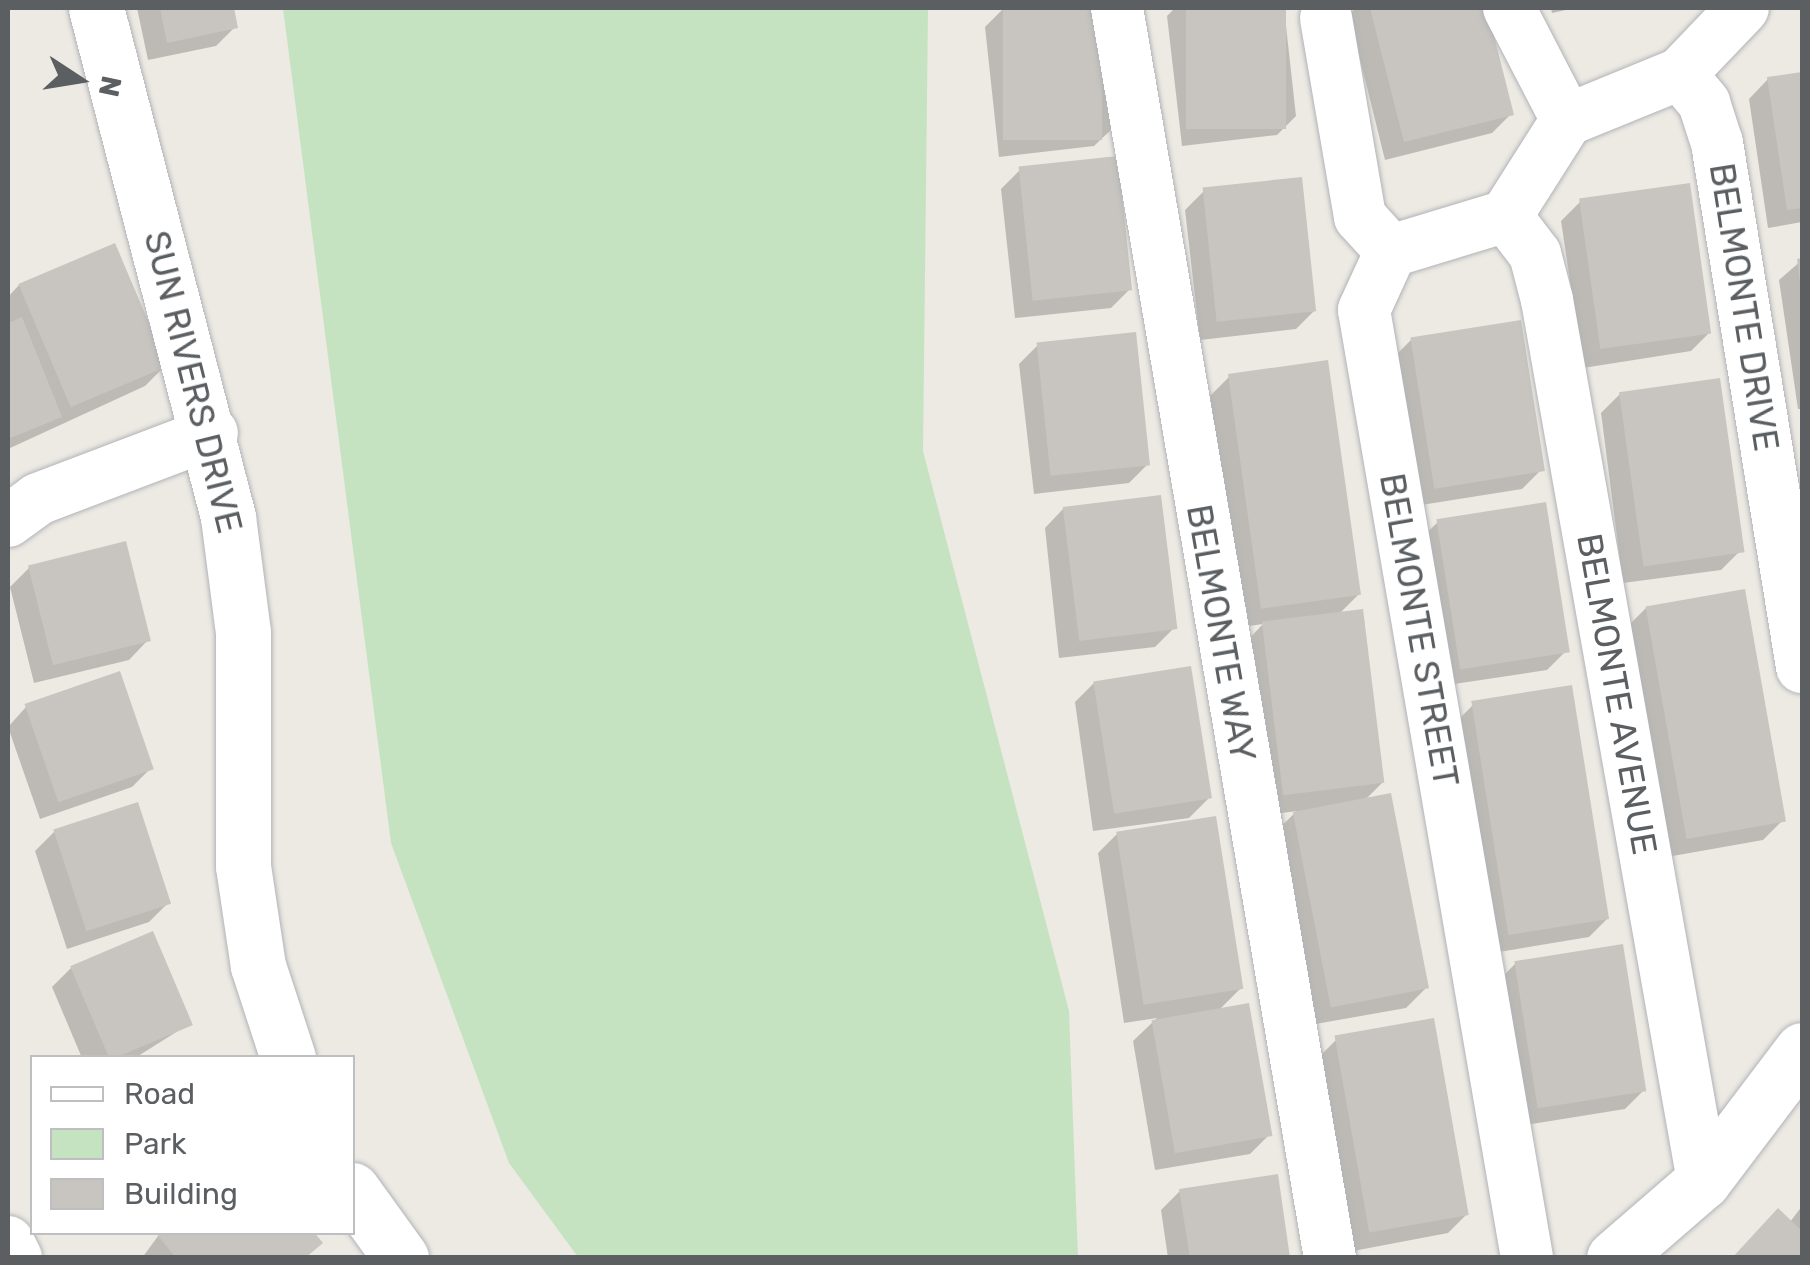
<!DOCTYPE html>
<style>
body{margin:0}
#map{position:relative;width:1810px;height:1265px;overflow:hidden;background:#ede9e3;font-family:Rubik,sans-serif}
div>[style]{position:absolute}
.green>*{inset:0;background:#c5e3c1}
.shadow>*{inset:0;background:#0003}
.building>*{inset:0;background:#c8c4bf;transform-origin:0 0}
.roads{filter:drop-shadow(0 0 2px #b0b4b7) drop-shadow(0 0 2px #b0b4b7)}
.minor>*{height:52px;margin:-26px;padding:0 26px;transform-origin:26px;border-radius:26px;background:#fff}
.tertiary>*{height:55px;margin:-27.5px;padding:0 27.5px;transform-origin:27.5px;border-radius:27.5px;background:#fff}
span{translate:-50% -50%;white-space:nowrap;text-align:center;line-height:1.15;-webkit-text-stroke:9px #fff;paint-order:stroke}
.street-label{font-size:35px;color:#5b5f62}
.frame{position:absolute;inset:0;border:10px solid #5b5f62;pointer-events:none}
.legend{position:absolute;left:30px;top:1055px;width:325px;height:180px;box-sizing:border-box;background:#fff;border:2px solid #bdbfc0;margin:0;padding:12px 18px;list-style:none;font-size:30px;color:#5b5f62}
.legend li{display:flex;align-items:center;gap:20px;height:50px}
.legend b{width:50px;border:2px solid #bdbfc0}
.north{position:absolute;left:30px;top:30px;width:100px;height:100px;-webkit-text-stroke:8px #fff;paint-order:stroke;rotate:102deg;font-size:28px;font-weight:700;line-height:40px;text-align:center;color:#5b5f62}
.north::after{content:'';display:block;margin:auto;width:35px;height:45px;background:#5b5f62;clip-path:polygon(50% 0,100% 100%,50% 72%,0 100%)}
</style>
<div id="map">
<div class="green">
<div style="clip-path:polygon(283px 8px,928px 8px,923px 451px,1069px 1011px,1078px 1257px,578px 1257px,509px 1163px,391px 843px)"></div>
</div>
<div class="shadow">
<div style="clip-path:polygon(137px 8px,231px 8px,235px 27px,216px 46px,148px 60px)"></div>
<div style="clip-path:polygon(1004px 8px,1100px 8px,1114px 127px,1094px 146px,999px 157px,985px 27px)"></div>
<div style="clip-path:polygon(1175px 8px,1284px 8px,1296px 116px,1277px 135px,1182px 146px,1167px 16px)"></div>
<div style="clip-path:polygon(1356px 8px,1485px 8px,1511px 114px,1492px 133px,1385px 160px,1349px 15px)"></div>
<div style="clip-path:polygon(1551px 8px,1575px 8px,1552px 13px)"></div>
<div style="clip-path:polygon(1802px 74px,1802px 222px,1768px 228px,1749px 99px,1768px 79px)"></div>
<div style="clip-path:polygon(1020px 170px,1130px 289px,1111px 308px,1015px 318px,1001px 189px)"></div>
<div style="clip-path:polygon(1204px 191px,1315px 310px,1296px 329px,1200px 340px,1185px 210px)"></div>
<div style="clip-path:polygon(1580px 202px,1710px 332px,1691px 351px,1583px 368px,1561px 221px)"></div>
<div style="clip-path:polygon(1802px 260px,1802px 409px,1798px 409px,1779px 280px)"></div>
<div style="clip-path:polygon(19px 285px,164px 367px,145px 386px,8px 449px,8px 297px)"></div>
<div style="clip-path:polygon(1411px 340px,1541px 470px,1522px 489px,1415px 506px,1392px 359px)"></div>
<div style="clip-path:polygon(1038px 345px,1148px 464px,1129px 483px,1034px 494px,1019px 364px)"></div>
<div style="clip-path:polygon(1229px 377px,1359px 594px,1338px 615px,1383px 782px,1365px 800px,1425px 989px,1406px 1008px,1310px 1025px,1275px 832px,1297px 811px,1267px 815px,1244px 644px,1263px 624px,1242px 627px,1210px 396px)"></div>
<div style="clip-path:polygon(1620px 394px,1740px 551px,1721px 570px,1623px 583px,1601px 413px)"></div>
<div style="clip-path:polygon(1064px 508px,1174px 628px,1155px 647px,1059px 658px,1045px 528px)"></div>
<div style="clip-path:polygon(1438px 522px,1566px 651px,1547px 670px,1441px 686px,1418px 541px)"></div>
<div style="clip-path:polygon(29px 568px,148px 640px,129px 660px,34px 683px,10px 587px)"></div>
<div style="clip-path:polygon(1646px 608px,1782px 821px,1763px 840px,1667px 857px,1627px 627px)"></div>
<div style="clip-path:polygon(1094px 683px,1208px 799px,1189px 818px,1093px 831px,1075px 702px)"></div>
<div style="clip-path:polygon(1473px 705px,1608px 918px,1589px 937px,1493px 953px,1454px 724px)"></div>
<div style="clip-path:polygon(26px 707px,151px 768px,132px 787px,40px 819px,8px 727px)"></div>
<div style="clip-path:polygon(54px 832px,168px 903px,149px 922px,67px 949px,35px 851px)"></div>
<div style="clip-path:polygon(1117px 834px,1240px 989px,1218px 1011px,1269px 1135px,1250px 1154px,1155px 1170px,1133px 1041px,1157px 1018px,1124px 1023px,1098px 853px)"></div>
<div style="clip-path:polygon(1515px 964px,1644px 1090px,1625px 1109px,1519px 1126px,1496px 983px)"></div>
<div style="clip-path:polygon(71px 968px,189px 1024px,135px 1058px,82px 1058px,52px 987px)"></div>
<div style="clip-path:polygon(1337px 1039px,1467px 1214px,1448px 1233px,1353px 1251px,1318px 1058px)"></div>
<div style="clip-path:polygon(1180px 1191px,1288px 1258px,1168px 1258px,1161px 1210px)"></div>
<div style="clip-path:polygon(1802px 1206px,1802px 1258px,1734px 1258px,1790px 1222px)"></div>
<div style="clip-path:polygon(161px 1232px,305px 1258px,142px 1258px)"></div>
</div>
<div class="building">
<div style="clip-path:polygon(160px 8px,234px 8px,238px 28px,167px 43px)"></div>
<div style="left:1003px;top:8px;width:99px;height:132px"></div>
<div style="left:1186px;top:8px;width:100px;height:121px"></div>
<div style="clip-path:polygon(1370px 8px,1487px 8px,1514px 115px,1404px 142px)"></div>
<div style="clip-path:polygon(1802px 72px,1802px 208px,1787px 210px,1767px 77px)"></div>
<div style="left:1118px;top:156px;width:135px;height:100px;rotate:84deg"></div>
<div style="left:1302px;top:177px;width:135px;height:100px;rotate:84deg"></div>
<div style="left:1690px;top:183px;width:152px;height:112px;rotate:82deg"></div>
<div style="left:115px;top:243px;width:134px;height:105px;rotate:67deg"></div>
<div style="clip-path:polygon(1802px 258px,1802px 282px,1800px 282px,1797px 259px)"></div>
<div style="clip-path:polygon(22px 317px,62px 417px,8px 439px,8px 323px)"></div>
<div style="left:1521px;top:320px;width:153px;height:112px;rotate:81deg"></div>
<div style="left:1136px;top:332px;width:134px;height:100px;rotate:84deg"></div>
<div style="left:1328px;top:360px;width:237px;height:101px;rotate:82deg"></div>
<div style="left:1720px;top:378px;width:176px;height:102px;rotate:82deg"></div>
<div style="left:1161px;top:495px;width:135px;height:99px;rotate:83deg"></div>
<div style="left:1546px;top:502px;width:152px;height:111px;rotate:81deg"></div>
<div style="left:126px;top:541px;width:103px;height:101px;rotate:76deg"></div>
<div style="left:1745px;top:589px;width:236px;height:101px;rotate:80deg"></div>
<div style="left:1363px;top:609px;width:175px;height:102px;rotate:83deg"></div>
<div style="left:1191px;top:666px;width:134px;height:99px;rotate:81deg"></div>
<div style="left:120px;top:671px;width:104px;height:101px;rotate:71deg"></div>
<div style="left:1572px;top:685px;width:237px;height:102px;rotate:81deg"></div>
<div style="left:1391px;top:793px;width:199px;height:100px;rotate:79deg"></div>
<div style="left:138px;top:802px;width:107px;height:89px;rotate:72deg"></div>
<div style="left:1216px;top:816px;width:175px;height:101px;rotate:81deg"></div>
<div style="left:153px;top:931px;width:102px;height:90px;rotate:67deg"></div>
<div style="left:1623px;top:944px;width:149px;height:110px;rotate:81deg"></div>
<div style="left:1249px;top:1003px;width:135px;height:99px;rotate:80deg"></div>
<div style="left:1434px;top:1018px;width:200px;height:101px;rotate:80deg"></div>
<div style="clip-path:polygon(1278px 1174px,1290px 1258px,1190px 1258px,1179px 1189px)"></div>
<div style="clip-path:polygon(1778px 1208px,1802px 1231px,1802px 1258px,1732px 1258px)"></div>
<div style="clip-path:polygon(155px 1232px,314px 1232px,323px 1243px,305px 1258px,176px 1258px)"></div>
</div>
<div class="roads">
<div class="minor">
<div style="left:1117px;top:8px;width:1268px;rotate:80.33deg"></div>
<div style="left:1509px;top:8px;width:126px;rotate:62.6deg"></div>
<div style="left:1326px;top:18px;width:202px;rotate:80.3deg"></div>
<div style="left:1360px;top:217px;width:46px;rotate:47.6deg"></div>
<div style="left:1680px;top:74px;width:38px;rotate:50deg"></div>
<div style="left:1704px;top:103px;width:42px;rotate:72deg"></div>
<div style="left:1717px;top:143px;width:531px;rotate:80.79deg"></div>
<div style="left:1506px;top:216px;width:48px;rotate:52.7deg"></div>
<div style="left:1535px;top:254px;width:48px;rotate:75.4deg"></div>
<div style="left:1547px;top:300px;width:895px;rotate:79.96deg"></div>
<div style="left:1391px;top:251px;width:65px;rotate:114.6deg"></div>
<div style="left:1364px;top:310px;width:962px;rotate:80.24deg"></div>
<div style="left:1391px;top:251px;width:120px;rotate:-16.9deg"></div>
<div style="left:1506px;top:216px;width:114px;rotate:-57.6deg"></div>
<div style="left:1567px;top:120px;width:122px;rotate:-22.2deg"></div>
<div style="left:1680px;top:74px;width:91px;rotate:-46.3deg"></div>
<div style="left:8px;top:521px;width:37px;rotate:-36deg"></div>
<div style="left:38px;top:499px;width:186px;rotate:-20.8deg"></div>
<div style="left:8px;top:1242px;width:18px;rotate:63deg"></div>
</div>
<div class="tertiary">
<div style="left:96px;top:8px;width:526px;rotate:75.46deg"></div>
<div style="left:228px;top:517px;width:116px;rotate:82.6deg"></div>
<div style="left:243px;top:632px;width:234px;rotate:90deg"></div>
<div style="left:243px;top:866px;width:101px;rotate:81.5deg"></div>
<div style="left:258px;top:966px;width:97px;rotate:71.9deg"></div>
<div style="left:352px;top:1190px;width:84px;rotate:54.2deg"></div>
<div style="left:1614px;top:1258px;width:118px;rotate:-40.9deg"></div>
<div style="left:1703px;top:1181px;width:164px;rotate:-52.9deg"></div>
</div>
</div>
<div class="street-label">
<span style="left:1744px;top:307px;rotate:81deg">BELMONTE DRIVE</span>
<span style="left:193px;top:382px;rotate:76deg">SUN RIVERS DRIVE</span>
<span style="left:1419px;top:630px;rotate:80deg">BELMONTE STREET</span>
<span style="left:1221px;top:633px;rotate:80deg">BELMONTE WAY</span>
<span style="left:1617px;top:694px;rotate:80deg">BELMONTE AVENUE</span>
</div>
<div class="frame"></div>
<ul class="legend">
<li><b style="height:12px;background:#fff"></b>Road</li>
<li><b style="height:28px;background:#c5e3c1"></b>Park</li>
<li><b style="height:28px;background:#c8c4bf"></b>Building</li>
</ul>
<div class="north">N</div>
</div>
